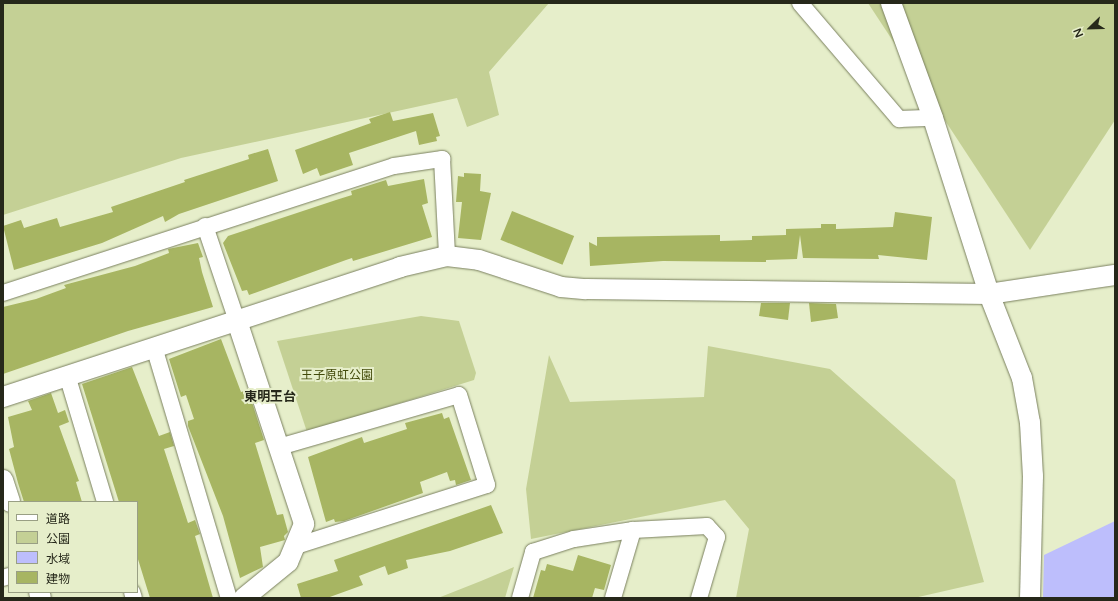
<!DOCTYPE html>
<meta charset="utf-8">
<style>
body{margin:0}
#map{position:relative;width:1118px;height:601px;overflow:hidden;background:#e6eeca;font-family:"Varela Round","Noto Sans JP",sans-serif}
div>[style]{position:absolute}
.green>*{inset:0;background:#c4d095}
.water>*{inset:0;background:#bdbefc}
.building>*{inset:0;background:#a7b562;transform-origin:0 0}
.roads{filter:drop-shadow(0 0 1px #7a805f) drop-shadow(0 0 1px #7a805f)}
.minor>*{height:16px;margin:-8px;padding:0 8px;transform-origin:8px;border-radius:8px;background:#fff}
.tertiary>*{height:20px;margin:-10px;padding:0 10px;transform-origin:10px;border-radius:10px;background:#fff}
span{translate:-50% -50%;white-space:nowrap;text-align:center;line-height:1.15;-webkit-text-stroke:4px #e6eeca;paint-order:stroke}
.park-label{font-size:12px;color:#424a0a}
.neighbourhood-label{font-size:13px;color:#26281a;font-weight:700}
.frame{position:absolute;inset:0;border:4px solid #26281a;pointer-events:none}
.legend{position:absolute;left:8px;top:501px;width:130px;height:92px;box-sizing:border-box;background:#e6eeca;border:1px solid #999f84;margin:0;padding:5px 7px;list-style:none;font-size:12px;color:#26281a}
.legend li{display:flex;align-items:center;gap:8px;height:20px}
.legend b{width:20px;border:1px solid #999f84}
.north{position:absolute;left:1070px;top:8px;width:40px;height:40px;-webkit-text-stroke:3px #e6eeca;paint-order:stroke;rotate:247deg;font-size:11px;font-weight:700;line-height:16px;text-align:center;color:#26281a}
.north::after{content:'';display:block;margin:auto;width:14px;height:18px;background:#26281a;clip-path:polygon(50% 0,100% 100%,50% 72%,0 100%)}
</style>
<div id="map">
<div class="green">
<div style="clip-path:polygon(3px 3px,549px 3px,489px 72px,499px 115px,467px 127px,457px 98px,181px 158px,3px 215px)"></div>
<div style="clip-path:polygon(868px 3px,1115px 3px,1115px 120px,1030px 250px)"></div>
<div style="clip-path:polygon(421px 316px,459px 321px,476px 373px,474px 380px,307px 432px,277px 341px)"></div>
<div style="clip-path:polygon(708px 346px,830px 369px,955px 480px,984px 582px,914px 598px,736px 598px,749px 529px,725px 500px,531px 539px,526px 489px,549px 355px,570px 402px,704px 397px)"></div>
<div style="clip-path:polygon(514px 567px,505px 598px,438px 598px,481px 581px)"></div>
</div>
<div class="water">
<div style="clip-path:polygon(1115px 521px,1115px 598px,1043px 598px,1044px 555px)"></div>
</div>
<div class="building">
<div style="clip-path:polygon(390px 112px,393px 121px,433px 113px,440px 136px,436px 137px,437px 141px,419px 145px,416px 131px,349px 153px,353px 165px,320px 176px,317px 168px,303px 174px,295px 150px,371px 123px,369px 119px)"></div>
<div style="clip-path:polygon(268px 149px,278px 181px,179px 214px,165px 222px,163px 216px,102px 243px,14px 270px,3px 226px,21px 220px,24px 228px,57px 218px,60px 227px,113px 212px,111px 207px,185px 182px,184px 180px,249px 159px,248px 155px)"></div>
<div style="clip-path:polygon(464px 173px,481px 174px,480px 191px,491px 193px,481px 240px,458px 238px,462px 202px,456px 202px,458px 176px,464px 177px)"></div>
<div style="clip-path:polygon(424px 179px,428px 203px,422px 205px,432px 237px,353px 261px,352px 258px,346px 260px,249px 295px,247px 290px,242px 291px,223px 243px,228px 236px,336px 200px,352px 195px,351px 191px,386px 180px,388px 186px)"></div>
<div style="left:512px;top:211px;width:67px;height:31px;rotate:22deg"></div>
<div style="clip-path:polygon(895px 212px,932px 217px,927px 260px,878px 255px,879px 259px,803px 258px,800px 235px,797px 259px,766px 260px,766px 262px,663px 261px,590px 266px,589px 242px,597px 246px,597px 237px,720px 235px,720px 241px,752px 240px,752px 236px,786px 235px,786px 229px,821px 228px,821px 224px,836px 224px,836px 229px,893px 227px)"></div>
<div style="clip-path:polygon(198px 243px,203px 257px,199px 258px,202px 272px,213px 307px,128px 331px,3px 374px,3px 307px,36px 299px,66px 288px,64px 285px,135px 266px,169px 253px,168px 249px)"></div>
<div style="clip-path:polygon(761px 303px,790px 303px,788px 320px,759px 316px)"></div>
<div style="clip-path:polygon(809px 303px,836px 304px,838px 318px,811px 322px)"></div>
<div style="clip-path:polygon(221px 339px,241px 392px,248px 390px,264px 440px,255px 443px,277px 515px,283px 514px,288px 532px,284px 536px,285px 540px,260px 547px,263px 567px,240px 578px,223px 516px,188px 426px,188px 421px,194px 419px,186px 395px,181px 397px,169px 359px)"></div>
<div style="clip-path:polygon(132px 367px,159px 436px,170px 432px,174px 446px,164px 449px,188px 523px,195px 520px,200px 534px,195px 536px,213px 598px,150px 598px,137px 556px,137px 502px,119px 502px,82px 384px)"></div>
<div style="clip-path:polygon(51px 393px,58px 413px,65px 410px,69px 422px,59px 426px,79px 481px,76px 482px,82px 502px,24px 502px,18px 483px,9px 449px,14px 447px,8px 417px,32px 410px,28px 401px)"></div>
<div style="clip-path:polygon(442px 413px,444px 419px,449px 417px,471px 480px,456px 485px,455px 480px,450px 481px,447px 472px,420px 482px,423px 493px,344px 521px,335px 522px,334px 519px,326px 522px,308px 457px,362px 437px,364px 443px,407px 429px,405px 423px)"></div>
<div style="clip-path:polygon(491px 505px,503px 533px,450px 551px,406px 560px,408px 568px,388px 575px,385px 566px,359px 576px,363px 585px,327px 598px,301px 598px,297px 584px,338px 571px,334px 560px)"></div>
<div style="clip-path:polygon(578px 555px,611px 565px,604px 590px,595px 588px,592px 598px,533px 598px,541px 570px,545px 571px,547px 564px,573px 571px)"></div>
</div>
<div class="roads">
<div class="minor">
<div style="left:800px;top:3px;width:153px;rotate:49.5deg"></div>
<div style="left:899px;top:119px;width:34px;rotate:-2deg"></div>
<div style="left:205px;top:226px;width:100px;rotate:71.4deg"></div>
<div style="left:3px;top:293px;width:411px;rotate:-18deg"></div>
<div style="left:394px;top:166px;width:49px;rotate:-8.3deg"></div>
<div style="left:442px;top:159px;width:97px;rotate:87deg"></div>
<div style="left:154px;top:347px;width:262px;rotate:73.4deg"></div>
<div style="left:67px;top:375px;width:133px;rotate:73.3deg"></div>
<div style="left:279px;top:447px;width:187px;rotate:-16.1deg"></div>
<div style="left:459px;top:395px;width:94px;rotate:72.7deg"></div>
<div style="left:487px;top:485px;width:201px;rotate:162.3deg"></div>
<div style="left:3px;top:578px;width:6px;rotate:-18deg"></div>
<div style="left:132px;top:592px;width:6px;rotate:72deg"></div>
<div style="left:520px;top:598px;width:48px;rotate:-74.2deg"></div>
<div style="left:533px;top:552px;width:43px;rotate:-17.6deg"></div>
<div style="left:574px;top:539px;width:60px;rotate:-8.7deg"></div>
<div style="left:633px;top:530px;width:74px;rotate:-3.1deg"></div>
<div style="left:707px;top:526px;width:15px;rotate:48deg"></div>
<div style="left:717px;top:537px;width:64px;rotate:106.4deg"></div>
<div style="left:613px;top:598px;width:71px;rotate:-73.6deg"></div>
</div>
<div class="tertiary">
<div style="left:891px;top:3px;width:122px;rotate:69.9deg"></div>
<div style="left:933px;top:118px;width:185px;rotate:72.3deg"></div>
<div style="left:989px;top:294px;width:90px;rotate:68.6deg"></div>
<div style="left:1022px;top:378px;width:46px;rotate:79.9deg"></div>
<div style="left:1030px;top:423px;width:53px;rotate:86.8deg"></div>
<div style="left:1033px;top:476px;width:122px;rotate:91.4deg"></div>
<div style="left:237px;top:321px;width:214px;rotate:71.7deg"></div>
<div style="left:304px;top:524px;width:41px;rotate:112.8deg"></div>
<div style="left:288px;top:562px;width:57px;rotate:140.7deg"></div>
<div style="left:3px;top:397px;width:418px;rotate:-18.1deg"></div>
<div style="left:400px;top:267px;width:48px;rotate:-13.2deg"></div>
<div style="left:447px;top:256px;width:32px;rotate:7deg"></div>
<div style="left:479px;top:260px;width:86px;rotate:18.2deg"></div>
<div style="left:561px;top:287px;width:25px;rotate:5deg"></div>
<div style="left:586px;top:289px;width:403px;rotate:0.7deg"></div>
<div style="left:989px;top:294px;width:127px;rotate:-8.6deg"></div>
<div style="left:3px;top:480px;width:23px;rotate:72deg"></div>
<div style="left:39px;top:592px;width:6px;rotate:72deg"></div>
</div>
</div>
<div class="park-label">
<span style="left:337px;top:376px">王子原虹公園</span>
</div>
<div class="neighbourhood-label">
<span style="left:270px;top:397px">東明王台</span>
</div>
<div class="frame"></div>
<ul class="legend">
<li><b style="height:5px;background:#fff"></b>道路</li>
<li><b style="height:11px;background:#c4d095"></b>公園</li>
<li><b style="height:11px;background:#bdbefc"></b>水域</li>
<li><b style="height:11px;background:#a7b562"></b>建物</li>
</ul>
<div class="north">N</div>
</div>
